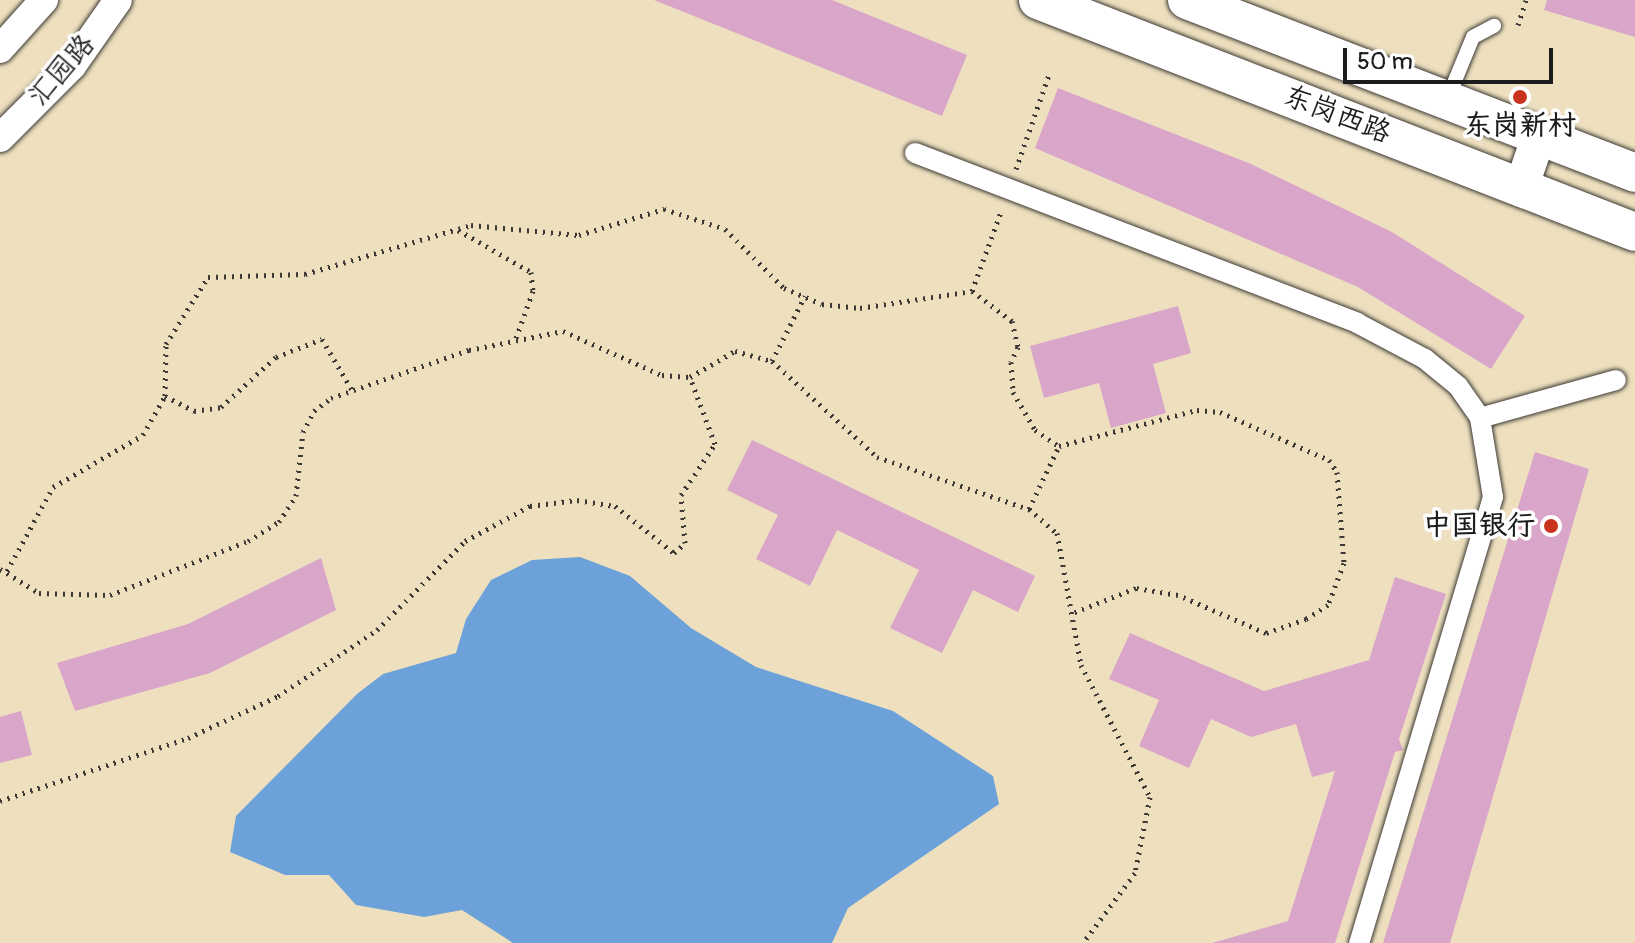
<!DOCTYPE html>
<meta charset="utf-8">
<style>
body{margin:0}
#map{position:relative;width:1635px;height:943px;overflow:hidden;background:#eee0bf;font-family:Pangolin,"LXGW WenKai TC",sans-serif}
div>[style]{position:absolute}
.water>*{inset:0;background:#6ca1d9}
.building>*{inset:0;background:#d9a5c9}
.path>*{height:5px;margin-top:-2.5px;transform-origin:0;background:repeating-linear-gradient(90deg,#3c3934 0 2px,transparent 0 8px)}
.roads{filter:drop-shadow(0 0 2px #3c3934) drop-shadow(0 0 2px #3c3934)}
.service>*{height:14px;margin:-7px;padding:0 7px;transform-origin:7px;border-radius:7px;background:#fff}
.pedestrian>*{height:20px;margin:-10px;padding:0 10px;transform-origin:10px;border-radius:10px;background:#fff}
.minor>*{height:28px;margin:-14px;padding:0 14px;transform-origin:14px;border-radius:14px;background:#fff}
.tertiary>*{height:34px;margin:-17px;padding:0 17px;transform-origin:17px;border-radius:17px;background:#fff}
.secondary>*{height:38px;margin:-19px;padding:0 19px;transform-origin:19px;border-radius:19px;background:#fff}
.dots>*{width:22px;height:22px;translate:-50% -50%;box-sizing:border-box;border:4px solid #fff;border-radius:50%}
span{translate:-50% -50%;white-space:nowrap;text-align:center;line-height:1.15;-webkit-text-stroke:7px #fff;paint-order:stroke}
.street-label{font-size:28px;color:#1c1c1c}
.poi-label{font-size:28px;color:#1c1c1c;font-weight:700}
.right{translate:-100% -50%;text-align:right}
.scale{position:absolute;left:1343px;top:48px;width:210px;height:36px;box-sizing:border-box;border:4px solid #1c1c1c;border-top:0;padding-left:10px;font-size:24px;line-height:28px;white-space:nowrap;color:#1c1c1c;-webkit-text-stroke:6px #fff;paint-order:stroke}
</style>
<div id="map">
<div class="water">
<div style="clip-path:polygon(580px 557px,630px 576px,691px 628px,756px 667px,893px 711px,993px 776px,999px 804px,848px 908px,832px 943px,513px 943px,462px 910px,424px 917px,356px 905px,329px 875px,285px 875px,230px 852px,236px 816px,357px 694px,383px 674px,456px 653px,466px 619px,491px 580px,532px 560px)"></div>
</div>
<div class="building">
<div style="clip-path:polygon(654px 0,832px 0,967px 55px,942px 116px)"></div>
<div style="clip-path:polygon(1547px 0,1635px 0,1635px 37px,1544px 10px)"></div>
<div style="clip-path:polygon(1058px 88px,1251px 164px,1392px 232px,1525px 316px,1491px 369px,1358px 287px,1035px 148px)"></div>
<div style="clip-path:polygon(1178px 306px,1191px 353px,1153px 364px,1166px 413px,1111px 428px,1099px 383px,1044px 398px,1030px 346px)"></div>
<div style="clip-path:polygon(752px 440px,1035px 576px,1018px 612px,973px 590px,942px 653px,890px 628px,919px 570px,837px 530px,810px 586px,756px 559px,778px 515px,727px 490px)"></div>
<div style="clip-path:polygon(1535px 452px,1589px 469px,1450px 943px,1383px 943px)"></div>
<div style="clip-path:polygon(321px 558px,336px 610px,210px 673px,75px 711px,57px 663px,188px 624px)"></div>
<div style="clip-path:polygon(1395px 577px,1446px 594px,1399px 739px,1403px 750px,1395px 752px,1335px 943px,1212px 943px,1288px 921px,1335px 771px,1312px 777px,1296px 724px,1251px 737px,1211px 719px,1189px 768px,1139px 746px,1159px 700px,1109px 679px,1130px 633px,1264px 691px,1369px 660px)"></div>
<div style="clip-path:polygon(21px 711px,32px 755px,0 763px,0 717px)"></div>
</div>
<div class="path">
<div style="left:1518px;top:25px;width:26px;rotate:-72deg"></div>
<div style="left:1016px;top:169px;width:100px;rotate:-70.7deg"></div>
<div style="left:458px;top:230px;width:84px;rotate:29.9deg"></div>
<div style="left:531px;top:272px;width:19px;rotate:84deg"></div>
<div style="left:533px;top:291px;width:50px;rotate:109.9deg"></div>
<div style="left:972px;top:291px;width:87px;rotate:-69.9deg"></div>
<div style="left:772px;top:361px;width:73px;rotate:-63.1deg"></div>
<div style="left:165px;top:396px;width:33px;rotate:27deg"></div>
<div style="left:194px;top:411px;width:27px;rotate:-8deg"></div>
<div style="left:221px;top:407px;width:74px;rotate:-42.3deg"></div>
<div style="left:276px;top:357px;width:49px;rotate:-21.4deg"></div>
<div style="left:322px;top:339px;width:59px;rotate:59.5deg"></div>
<div style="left:1029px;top:509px;width:70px;rotate:-64.5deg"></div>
<div style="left:0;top:569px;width:46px;rotate:31.6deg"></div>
<div style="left:39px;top:593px;width:71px;rotate:1.6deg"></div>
<div style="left:110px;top:595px;width:148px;rotate:-21.4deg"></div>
<div style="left:248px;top:541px;width:36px;rotate:-32deg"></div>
<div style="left:279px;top:522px;width:31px;rotate:-57deg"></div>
<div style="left:296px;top:496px;width:64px;rotate:-83.8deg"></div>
<div style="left:303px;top:432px;width:24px;rotate:-62deg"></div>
<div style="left:314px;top:411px;width:21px;rotate:-37deg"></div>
<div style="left:331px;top:398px;width:146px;rotate:-19.2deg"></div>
<div style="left:469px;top:350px;width:96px;rotate:-11.4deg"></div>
<div style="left:563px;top:331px;width:108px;rotate:24deg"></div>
<div style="left:662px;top:375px;width:28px;rotate:4deg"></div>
<div style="left:690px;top:377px;width:52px;rotate:-30deg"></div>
<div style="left:735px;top:351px;width:38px;rotate:15deg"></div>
<div style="left:772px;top:361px;width:142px;rotate:42.4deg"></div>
<div style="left:877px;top:457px;width:161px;rotate:18.9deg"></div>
<div style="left:1029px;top:509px;width:37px;rotate:41deg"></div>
<div style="left:1057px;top:533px;width:134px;rotate:79.7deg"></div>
<div style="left:1081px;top:665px;width:149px;rotate:62.4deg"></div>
<div style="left:1150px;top:797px;width:77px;rotate:101.2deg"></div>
<div style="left:1135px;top:873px;width:87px;rotate:126.6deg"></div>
<div style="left:7px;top:571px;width:96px;rotate:-61.3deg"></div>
<div style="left:53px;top:487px;width:104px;rotate:-30deg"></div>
<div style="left:143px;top:435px;width:45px;rotate:-60.6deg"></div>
<div style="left:165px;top:396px;width:52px;rotate:-88.9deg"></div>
<div style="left:166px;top:344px;width:79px;rotate:-57.9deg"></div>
<div style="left:208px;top:277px;width:97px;rotate:-1.8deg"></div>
<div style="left:305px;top:274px;width:173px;rotate:-16.4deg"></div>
<div style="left:471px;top:225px;width:108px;rotate:5.3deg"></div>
<div style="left:579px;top:235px;width:89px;rotate:-17deg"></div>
<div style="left:664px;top:209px;width:64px;rotate:18.2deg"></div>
<div style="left:725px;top:229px;width:83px;rotate:45deg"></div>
<div style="left:784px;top:288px;width:41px;rotate:22.8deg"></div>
<div style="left:822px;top:304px;width:38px;rotate:6deg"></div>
<div style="left:860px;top:308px;width:113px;rotate:-8.6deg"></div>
<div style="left:972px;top:291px;width:50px;rotate:36.9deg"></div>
<div style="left:1012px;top:321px;width:27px;rotate:77deg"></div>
<div style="left:1018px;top:347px;width:17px;rotate:115deg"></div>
<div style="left:1011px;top:362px;width:30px;rotate:86deg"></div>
<div style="left:1013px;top:392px;width:44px;rotate:59.9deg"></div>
<div style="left:1035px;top:430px;width:29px;rotate:34deg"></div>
<div style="left:1059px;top:446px;width:143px;rotate:-14.6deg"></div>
<div style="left:1197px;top:410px;width:23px;rotate:5deg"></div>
<div style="left:1220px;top:412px;width:119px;rotate:23.8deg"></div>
<div style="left:1329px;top:460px;width:14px;rotate:56deg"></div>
<div style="left:1337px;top:472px;width:91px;rotate:85.6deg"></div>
<div style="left:1344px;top:563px;width:45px;rotate:110.9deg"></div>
<div style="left:1328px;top:605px;width:26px;rotate:148deg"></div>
<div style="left:1306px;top:619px;width:42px;rotate:160.7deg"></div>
<div style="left:1266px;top:633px;width:96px;rotate:-156.6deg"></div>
<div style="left:1178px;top:595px;width:43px;rotate:-170.5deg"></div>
<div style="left:1136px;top:588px;width:68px;rotate:158.4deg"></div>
<div style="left:0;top:801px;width:198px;rotate:-18.5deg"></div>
<div style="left:188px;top:738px;width:99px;rotate:-25deg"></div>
<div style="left:278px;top:696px;width:119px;rotate:-33.7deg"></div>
<div style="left:377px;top:630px;width:125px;rotate:-45.3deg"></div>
<div style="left:465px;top:541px;width:74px;rotate:-28.3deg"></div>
<div style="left:530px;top:506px;width:47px;rotate:-7.3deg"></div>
<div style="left:577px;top:500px;width:38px;rotate:9deg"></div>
<div style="left:615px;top:506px;width:75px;rotate:38.5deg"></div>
<div style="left:674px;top:553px;width:15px;rotate:-42deg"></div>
<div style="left:685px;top:543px;width:48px;rotate:-94.8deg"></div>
<div style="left:681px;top:495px;width:61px;rotate:-56.3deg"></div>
<div style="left:715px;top:444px;width:72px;rotate:-110.5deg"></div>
</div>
<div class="roads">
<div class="service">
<div style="left:1447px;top:100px;width:68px;rotate:-67.6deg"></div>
<div style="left:1473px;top:37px;width:24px;rotate:-28deg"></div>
</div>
<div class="pedestrian">
<div style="left:915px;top:153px;width:474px;rotate:21deg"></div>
<div style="left:1357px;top:323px;width:77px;rotate:27.9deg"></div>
<div style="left:1425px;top:359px;width:43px;rotate:39.3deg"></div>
<div style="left:1458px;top:386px;width:39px;rotate:55deg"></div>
<div style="left:1480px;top:418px;width:80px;rotate:80.7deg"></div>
<div style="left:1493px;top:497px;width:466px;rotate:106.7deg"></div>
<div style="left:1480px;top:418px;width:141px;rotate:-15.6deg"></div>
</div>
<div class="minor">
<div style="left:0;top:49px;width:66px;rotate:-48.1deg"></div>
<div style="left:0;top:138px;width:102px;rotate:-45deg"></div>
<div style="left:72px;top:66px;width:80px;rotate:-55.1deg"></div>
</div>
<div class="tertiary">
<div style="left:1522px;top:185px;width:52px;rotate:-70.9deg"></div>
</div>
<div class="secondary">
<div style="left:1038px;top:0;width:640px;rotate:21.24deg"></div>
<div style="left:1187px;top:0;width:480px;rotate:21.1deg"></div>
</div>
</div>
<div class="dots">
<div style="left:1520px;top:97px;background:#c8321e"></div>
<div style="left:1551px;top:526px;background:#c8321e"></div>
</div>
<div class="street-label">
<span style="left:62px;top:71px;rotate:-49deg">汇园路</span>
<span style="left:1337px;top:115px;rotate:21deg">东岗西路</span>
</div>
<div class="poi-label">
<span style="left:1520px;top:126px">东岗新村</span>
<span class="right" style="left:1535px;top:526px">中国银行</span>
</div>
<div class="scale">50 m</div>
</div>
